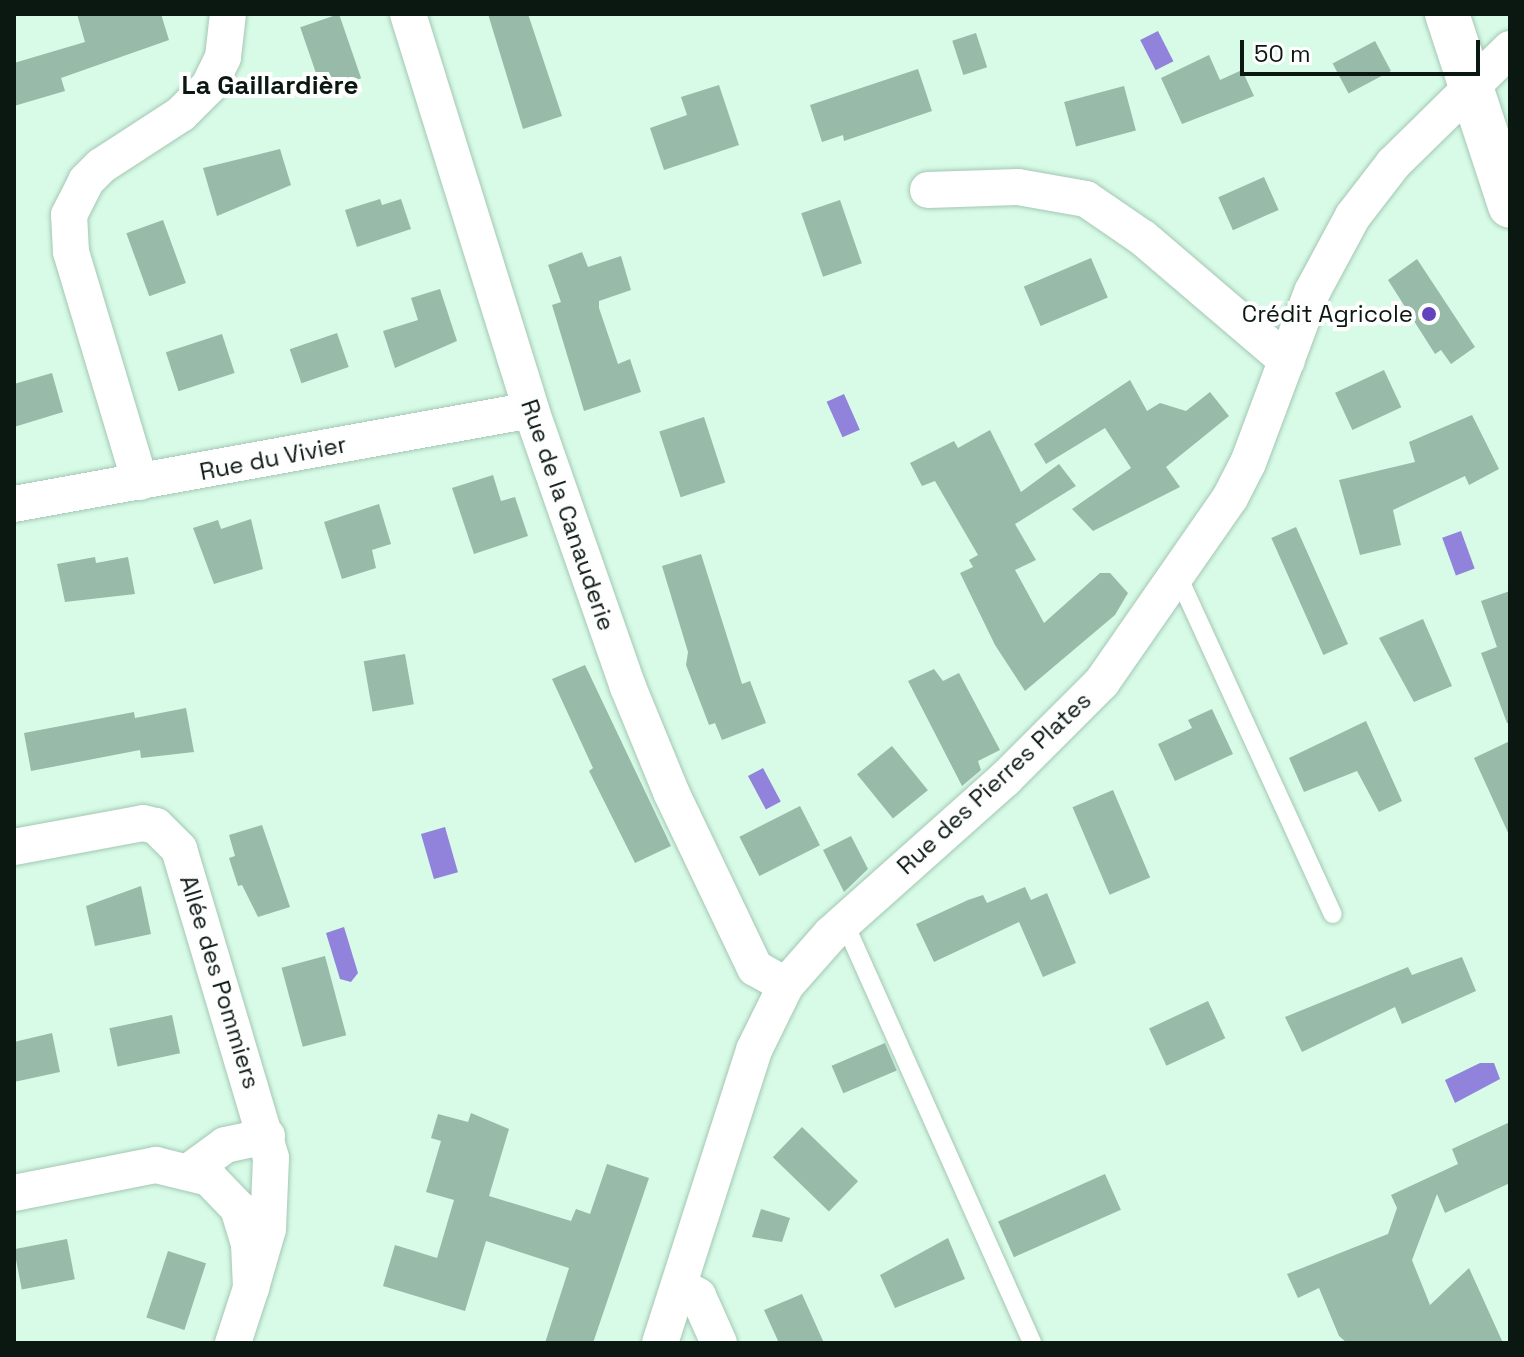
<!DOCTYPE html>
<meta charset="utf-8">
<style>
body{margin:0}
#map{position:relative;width:1524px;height:1357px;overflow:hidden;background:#d7fbe7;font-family:"Space Grotesk",sans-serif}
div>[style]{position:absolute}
.water>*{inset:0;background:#9183db;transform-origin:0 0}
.building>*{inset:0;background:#98baa8;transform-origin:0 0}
.roads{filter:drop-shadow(0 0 2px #a4c7b4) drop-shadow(0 0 2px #a4c7b4)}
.lane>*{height:18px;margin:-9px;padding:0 9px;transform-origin:9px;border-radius:9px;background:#fff}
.street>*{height:36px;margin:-18px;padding:0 18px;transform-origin:18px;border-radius:18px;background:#fff}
.secondary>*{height:44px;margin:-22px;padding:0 22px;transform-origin:22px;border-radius:22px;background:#fff}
.dots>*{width:22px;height:22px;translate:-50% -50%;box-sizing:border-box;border:4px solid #fefefe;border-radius:50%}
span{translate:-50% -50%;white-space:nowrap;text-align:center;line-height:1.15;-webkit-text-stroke:8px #fefefe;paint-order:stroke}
.poi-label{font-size:24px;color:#0b1812}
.right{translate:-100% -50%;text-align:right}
.street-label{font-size:24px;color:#0b1812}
.neighbourhood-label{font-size:26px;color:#0b1812;font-weight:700}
.frame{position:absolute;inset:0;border:16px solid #0b1812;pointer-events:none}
.scale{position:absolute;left:1240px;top:40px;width:240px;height:36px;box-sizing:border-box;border:4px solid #0b1812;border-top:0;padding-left:10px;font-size:24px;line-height:28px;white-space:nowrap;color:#0b1812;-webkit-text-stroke:6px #fefefe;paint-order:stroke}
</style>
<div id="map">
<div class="water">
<div style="left:1158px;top:31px;width:34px;height:20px;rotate:63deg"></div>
<div style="left:844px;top:394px;width:39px;height:19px;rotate:66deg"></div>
<div style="left:1461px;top:531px;width:40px;height:20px;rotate:70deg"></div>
<div style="left:763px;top:768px;width:38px;height:17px;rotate:62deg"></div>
<div style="left:445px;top:827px;width:47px;height:25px;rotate:74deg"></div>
<div style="clip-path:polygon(344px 927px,358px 973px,351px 982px,340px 979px,326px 933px)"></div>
<div style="clip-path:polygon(1480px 1063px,1494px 1063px,1500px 1079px,1455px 1103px,1445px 1080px)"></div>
</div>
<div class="building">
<div style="clip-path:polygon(77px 14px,161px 14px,169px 40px,61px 78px,65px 91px,14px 106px,14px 63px,85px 42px)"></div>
<div style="left:339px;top:14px;width:68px;height:41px;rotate:71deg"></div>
<div style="clip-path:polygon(488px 14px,528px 14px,562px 116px,523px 129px)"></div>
<div style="left:976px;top:33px;width:36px;height:25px;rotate:72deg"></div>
<div style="left:1375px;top:41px;width:34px;height:48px;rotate:62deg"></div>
<div style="clip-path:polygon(1209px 55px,1220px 80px,1242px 70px,1254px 96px,1182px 124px,1161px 78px)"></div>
<div style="clip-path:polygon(918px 69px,932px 111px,844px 141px,843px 135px,822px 142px,810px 105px)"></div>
<div style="clip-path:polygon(719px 85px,739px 145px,664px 170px,650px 128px,687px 115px,681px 97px)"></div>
<div style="left:1124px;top:86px;width:46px;height:62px;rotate:75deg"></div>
<div style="clip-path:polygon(280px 149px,291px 185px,217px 216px,203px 168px)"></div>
<div style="left:1264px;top:177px;width:36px;height:50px;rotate:66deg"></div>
<div style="clip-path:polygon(380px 199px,382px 205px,401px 199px,411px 229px,357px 247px,345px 210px)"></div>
<div style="left:840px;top:200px;width:67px;height:41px;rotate:71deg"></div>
<div style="left:163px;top:220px;width:67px;height:39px;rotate:70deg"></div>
<div style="clip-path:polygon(582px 252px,588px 267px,621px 256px,631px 290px,599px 301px,599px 308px,618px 364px,630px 359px,641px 392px,584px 411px,552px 305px,561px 302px,548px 265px)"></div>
<div style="left:1091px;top:258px;width:43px;height:73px;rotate:67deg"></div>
<div style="clip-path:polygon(1417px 259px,1475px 347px,1451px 364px,1441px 350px,1435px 354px,1388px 280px)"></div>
<div style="clip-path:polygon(440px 289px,457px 341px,395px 368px,383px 331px,418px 320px,411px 298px)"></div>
<div style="left:337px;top:333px;width:36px;height:50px;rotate:71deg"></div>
<div style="left:222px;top:334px;width:41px;height:59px;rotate:72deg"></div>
<div style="left:1384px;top:370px;width:41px;height:54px;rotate:65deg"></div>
<div style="clip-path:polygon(52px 373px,63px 412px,14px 427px,14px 384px)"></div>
<div style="clip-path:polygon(1130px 380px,1147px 411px,1160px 403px,1186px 411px,1210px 392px,1229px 416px,1166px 467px,1180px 487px,1093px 531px,1072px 509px,1131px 468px,1105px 428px,1046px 464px,1034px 444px)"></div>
<div style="clip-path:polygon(1472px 415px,1499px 469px,1469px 485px,1465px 476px,1393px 510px,1401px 545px,1360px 555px,1339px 480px,1415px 462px,1409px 442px)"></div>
<div style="left:704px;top:417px;width:69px;height:47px;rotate:72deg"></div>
<div style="clip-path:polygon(990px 430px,1021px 492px,1059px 464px,1076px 486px,1015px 524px,1036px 560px,1015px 570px,1044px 623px,1100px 573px,1110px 573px,1128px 593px,1115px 615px,1025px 691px,995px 645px,960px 573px,973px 567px,969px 560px,978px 555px,935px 481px,922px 486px,910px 463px,954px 441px,958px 448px)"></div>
<div style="clip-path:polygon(493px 475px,501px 501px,515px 497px,528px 536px,474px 554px,452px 488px)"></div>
<div style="clip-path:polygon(379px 504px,391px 544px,372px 550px,376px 568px,342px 579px,324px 522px)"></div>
<div style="clip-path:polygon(251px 519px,263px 569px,214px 584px,193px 528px,218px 520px,221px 529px)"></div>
<div style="left:1296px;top:527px;width:128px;height:27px;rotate:66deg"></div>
<div style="clip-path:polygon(701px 554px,742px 684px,750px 681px,766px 723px,722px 740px,715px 723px,709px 725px,686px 665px,688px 652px,662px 566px)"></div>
<div style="clip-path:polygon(95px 557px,96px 563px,128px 557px,135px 594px,65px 602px,57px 564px)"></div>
<div style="clip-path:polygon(1510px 591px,1510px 723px,1507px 723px,1481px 653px,1497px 647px,1481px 601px)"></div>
<div style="clip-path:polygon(1423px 619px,1452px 686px,1414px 702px,1379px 638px)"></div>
<div style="left:405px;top:654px;width:51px;height:42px;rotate:80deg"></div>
<div style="clip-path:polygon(585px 665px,671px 846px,635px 863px,589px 771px,593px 768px,552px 679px)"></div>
<div style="clip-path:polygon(934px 669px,943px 681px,959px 673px,1000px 750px,978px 761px,981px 770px,962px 786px,908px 681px)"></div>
<div style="clip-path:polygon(186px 708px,194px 752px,141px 758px,140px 750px,31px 771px,24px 733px,134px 712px,135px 718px)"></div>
<div style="clip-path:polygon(1212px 709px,1233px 754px,1175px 781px,1158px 744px,1192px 728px,1188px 720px)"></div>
<div style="clip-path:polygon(1366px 721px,1402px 801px,1379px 812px,1357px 771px,1304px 792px,1289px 758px)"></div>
<div style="clip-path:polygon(1510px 741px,1510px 837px,1474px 758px)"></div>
<div style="left:892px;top:746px;width:57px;height:45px;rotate:51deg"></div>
<div style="left:1113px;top:790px;width:95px;height:44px;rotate:67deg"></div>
<div style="left:800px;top:806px;width:44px;height:68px;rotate:63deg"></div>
<div style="clip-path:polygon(262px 825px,290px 907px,258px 917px,242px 885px,238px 886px,229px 858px,235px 856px,229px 835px)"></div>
<div style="clip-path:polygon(851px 836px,868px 869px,844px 892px,823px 850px)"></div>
<div style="clip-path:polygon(141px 886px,151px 934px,95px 946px,86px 906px)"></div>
<div style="clip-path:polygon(1025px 887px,1031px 900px,1047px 893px,1076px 963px,1043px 977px,1019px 922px,934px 962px,916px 924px,968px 900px,983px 895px,987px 903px)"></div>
<div style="left:325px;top:956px;width:82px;height:45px;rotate:75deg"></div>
<div style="clip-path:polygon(1462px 957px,1476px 991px,1402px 1024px,1395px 1007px,1302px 1052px,1285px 1017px,1408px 967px,1412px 975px)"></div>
<div style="left:1208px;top:1001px;width:41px;height:65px;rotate:65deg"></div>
<div style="left:172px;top:1015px;width:39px;height:64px;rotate:78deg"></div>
<div style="clip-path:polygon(52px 1033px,60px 1072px,14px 1082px,14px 1042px)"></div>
<div style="left:885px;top:1043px;width:30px;height:58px;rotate:67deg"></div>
<div style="clip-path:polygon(471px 1113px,509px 1129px,489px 1196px,571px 1221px,576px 1209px,590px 1214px,607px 1164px,649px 1178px,593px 1343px,545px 1343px,569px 1268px,486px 1241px,465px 1311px,383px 1286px,395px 1245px,437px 1258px,454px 1200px,426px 1192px,441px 1141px,431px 1138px,438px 1114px,468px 1122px)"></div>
<div style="clip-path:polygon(1510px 1122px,1510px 1183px,1445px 1213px,1437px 1194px,1412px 1260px,1430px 1305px,1469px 1268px,1503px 1343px,1347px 1343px,1339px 1336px,1319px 1288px,1298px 1298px,1287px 1274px,1388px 1234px,1397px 1208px,1391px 1195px,1458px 1164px,1452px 1149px)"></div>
<div style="left:802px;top:1127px;width:78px;height:42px;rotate:44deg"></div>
<div style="left:1105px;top:1174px;width:39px;height:117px;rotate:66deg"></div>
<div style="clip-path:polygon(761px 1209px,790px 1218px,782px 1242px,752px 1237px)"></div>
<div style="clip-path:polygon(948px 1238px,965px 1279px,895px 1308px,880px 1275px)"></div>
<div style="left:67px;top:1239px;width:41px;height:54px;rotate:79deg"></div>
<div style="left:168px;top:1251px;width:40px;height:70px;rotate:18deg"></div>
<div style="clip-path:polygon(802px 1294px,824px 1343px,779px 1343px,764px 1310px)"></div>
</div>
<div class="roads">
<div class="lane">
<div style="left:1177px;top:574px;width:374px;rotate:65.4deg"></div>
<div style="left:844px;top:922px;width:461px;rotate:65.9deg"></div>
</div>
<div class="street">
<div style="left:408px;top:14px;width:415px;rotate:72.7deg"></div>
<div style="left:531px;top:410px;width:293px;rotate:70.7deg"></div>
<div style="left:628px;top:687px;width:113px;rotate:67.7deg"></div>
<div style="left:671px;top:792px;width:195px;rotate:64.5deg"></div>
<div style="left:755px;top:968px;width:35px;rotate:29deg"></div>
<div style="left:928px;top:190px;width:90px;rotate:-1.9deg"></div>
<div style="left:1018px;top:187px;width:69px;rotate:10deg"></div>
<div style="left:1086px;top:199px;width:69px;rotate:34.4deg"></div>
<div style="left:1143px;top:238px;width:189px;rotate:40.5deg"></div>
<div style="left:140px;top:482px;width:240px;rotate:-106.7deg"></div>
<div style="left:71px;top:252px;width:37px;rotate:-93deg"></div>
<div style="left:69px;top:215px;width:38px;rotate:-63deg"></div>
<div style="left:86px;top:181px;width:21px;rotate:-45deg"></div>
<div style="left:101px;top:166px;width:95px;rotate:-33deg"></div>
<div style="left:181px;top:114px;width:40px;rotate:-45deg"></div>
<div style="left:209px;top:86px;width:32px;rotate:-64deg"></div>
<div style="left:223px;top:57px;width:43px;rotate:-83.4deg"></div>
<div style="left:14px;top:504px;width:525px;rotate:-10.3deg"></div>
<div style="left:14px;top:847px;width:131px;rotate:-10.5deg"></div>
<div style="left:143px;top:823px;width:13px;rotate:13deg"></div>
<div style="left:156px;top:826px;width:33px;rotate:45deg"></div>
<div style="left:179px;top:849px;width:322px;rotate:73.4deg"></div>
<div style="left:271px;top:1158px;width:71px;rotate:92.4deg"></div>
<div style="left:268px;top:1229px;width:61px;rotate:106.1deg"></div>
<div style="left:191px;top:1170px;width:42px;rotate:-36.3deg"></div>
<div style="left:225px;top:1145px;width:43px;rotate:-12.1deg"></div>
<div style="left:14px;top:1193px;width:145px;rotate:-11.2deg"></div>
<div style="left:156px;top:1165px;width:55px;rotate:13.8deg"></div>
<div style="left:209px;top:1178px;width:42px;rotate:46deg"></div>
<div style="left:238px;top:1208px;width:38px;rotate:73deg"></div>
<div style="left:249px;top:1244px;width:44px;rotate:87.4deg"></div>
<div style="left:251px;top:1288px;width:58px;rotate:108.1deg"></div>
<div style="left:679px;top:1285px;width:22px;rotate:30deg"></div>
<div style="left:698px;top:1296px;width:51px;rotate:65.9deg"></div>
<div style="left:660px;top:1343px;width:308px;rotate:-72.2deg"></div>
<div style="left:754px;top:1050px;width:72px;rotate:-63.8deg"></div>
<div style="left:786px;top:985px;width:68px;rotate:-48.6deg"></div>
<div style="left:831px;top:934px;width:233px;rotate:-41.7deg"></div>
<div style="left:1005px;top:779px;width:137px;rotate:-45deg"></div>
<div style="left:1102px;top:682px;width:224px;rotate:-55.2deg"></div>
<div style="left:1230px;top:498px;width:39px;rotate:-63deg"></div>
<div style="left:1248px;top:463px;width:183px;rotate:-69.5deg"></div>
<div style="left:1312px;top:292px;width:86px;rotate:-61.7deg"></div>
<div style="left:1353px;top:216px;width:66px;rotate:-52.4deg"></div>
<div style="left:1393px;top:164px;width:164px;rotate:-44.5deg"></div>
</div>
<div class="secondary">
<div style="left:1447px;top:14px;width:202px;rotate:71.8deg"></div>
</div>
</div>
<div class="dots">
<div style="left:1429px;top:314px;background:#6244bc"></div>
</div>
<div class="poi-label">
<span class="right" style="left:1413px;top:314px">Crédit Agricole</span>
</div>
<div class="street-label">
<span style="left:273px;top:458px;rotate:-11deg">Rue du Vivier</span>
<span style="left:568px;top:515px;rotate:71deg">Rue de la Canauderie</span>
<span style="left:994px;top:783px;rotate:-43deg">Rue des Pierres Plates</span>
<span style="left:220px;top:982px;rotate:73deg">Allée des Pommiers</span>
</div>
<div class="neighbourhood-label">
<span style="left:270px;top:86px">La Gaillardière</span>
</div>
<div class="frame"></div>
<div class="scale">50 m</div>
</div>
